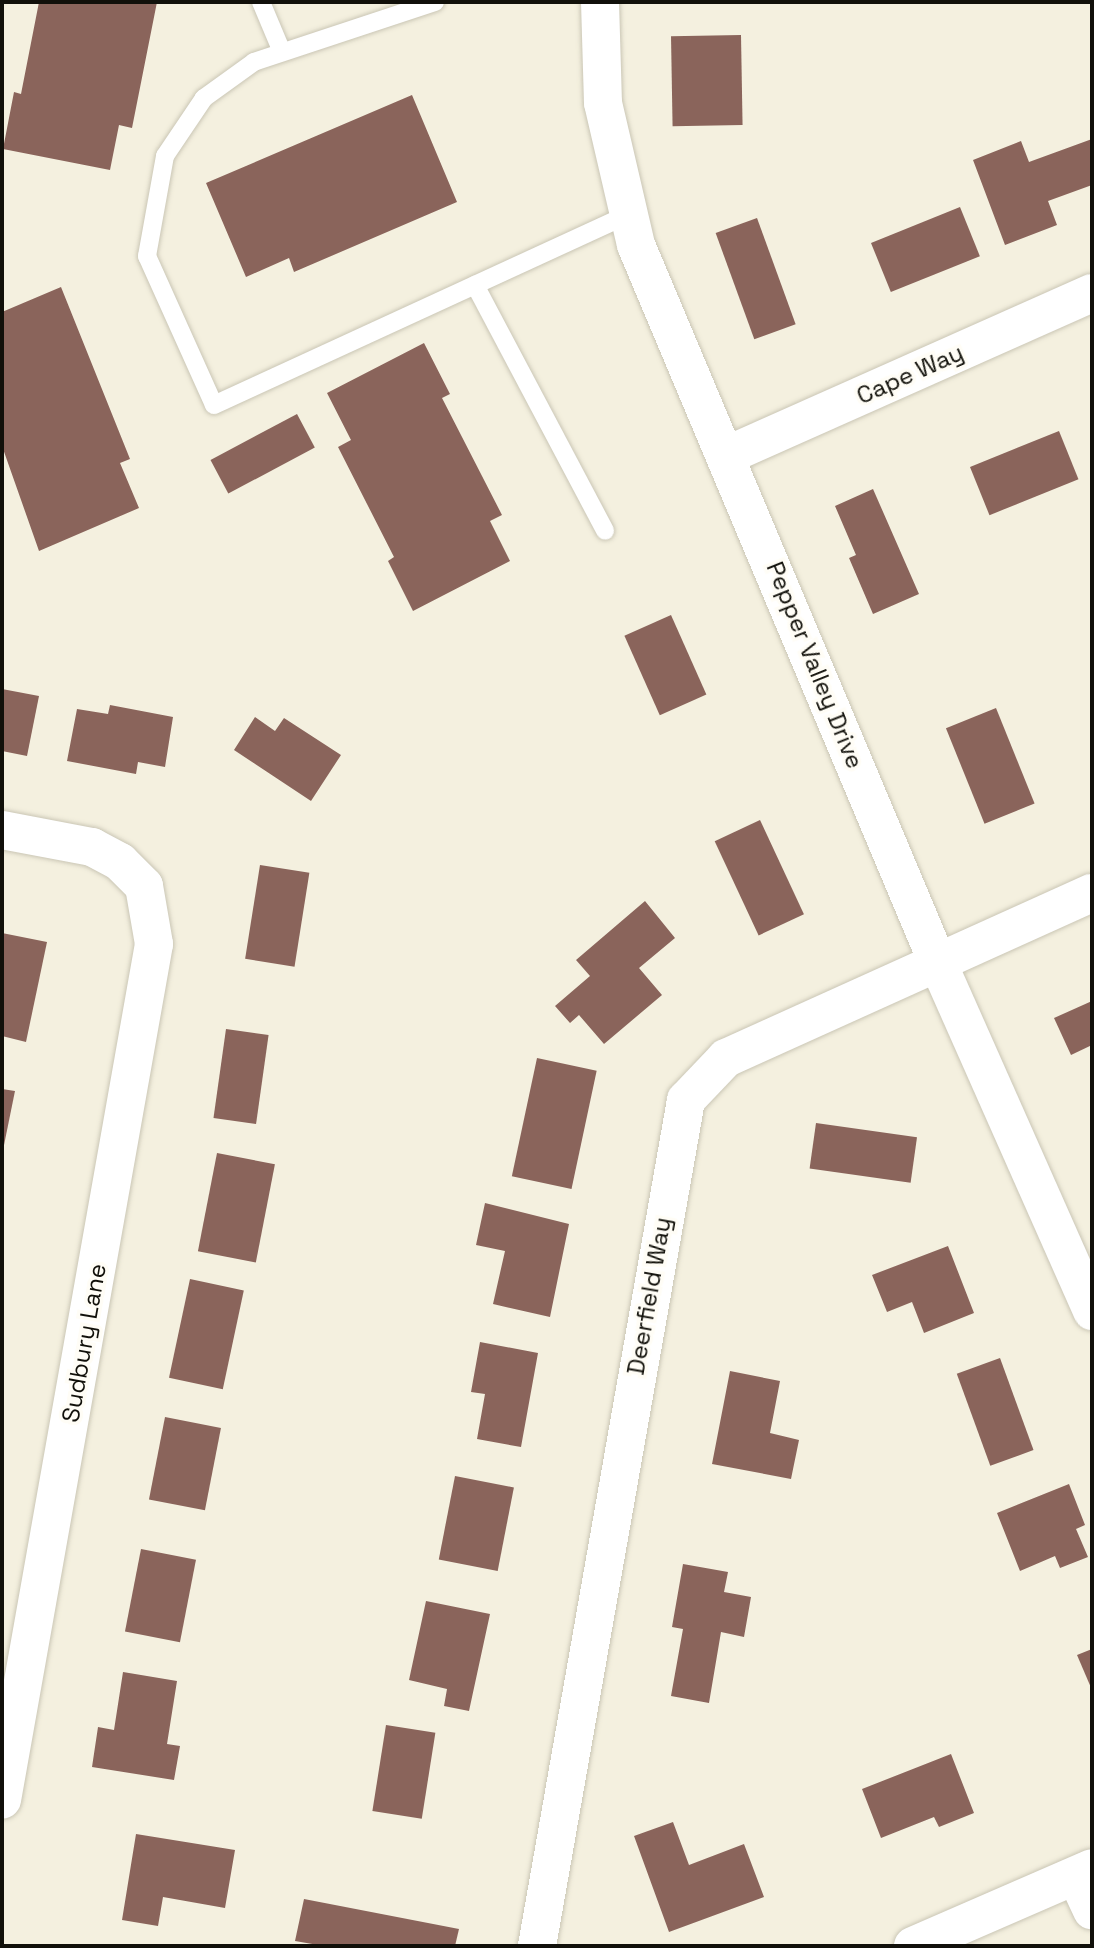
<!DOCTYPE html>
<style>
body{margin:0}
#map{position:relative;width:1094px;height:1948px;overflow:hidden;background:#f4f0df;font-family:"Space Grotesk",sans-serif}
div>[style]{position:absolute}
.building>*{inset:0;background:#8a645b;transform-origin:0 0}
.roads{filter:drop-shadow(0 0 2px #cac6b5) drop-shadow(0 0 2px #cac6b5)}
.service>*{height:18px;margin:-9px;padding:0 9px;transform-origin:9px;border-radius:9px;background:#fff}
.minor>*{height:38px;margin:-19px;padding:0 19px;transform-origin:19px;border-radius:19px;background:#fff}
span{translate:-50% -50%;white-space:nowrap;text-align:center;line-height:1.15;-webkit-text-stroke:7px #fffdf6;paint-order:stroke}
.street-label{font-size:24px;color:#11100a}
.frame{position:absolute;inset:0;border:4px solid #11100a;pointer-events:none}
</style>
<div id="map">
<div class="building">
<div style="clip-path:polygon(39px 2px,157px 2px,132px 128px,119px 125px,110px 170px,3px 149px,14px 92px,21px 94px)"></div>
<div style="left:741px;top:35px;width:90px;height:70px;rotate:89deg"></div>
<div style="clip-path:polygon(412px 95px,457px 202px,294px 272px,289px 258px,246px 277px,206px 183px)"></div>
<div style="clip-path:polygon(1092px 139px,1092px 185px,1048px 201px,1057px 225px,1005px 245px,973px 160px,1021px 141px,1029px 162px)"></div>
<div style="left:960px;top:207px;width:53px;height:96px;rotate:68deg"></div>
<div style="left:757px;top:218px;width:113px;height:44px;rotate:70deg"></div>
<div style="clip-path:polygon(61px 287px,130px 459px,120px 463px,139px 508px,39px 551px,2px 446px,2px 312px)"></div>
<div style="clip-path:polygon(424px 343px,450px 394px,442px 398px,502px 515px,490px 521px,510px 561px,413px 611px,388px 561px,394px 557px,338px 447px,351px 440px,327px 393px)"></div>
<div style="left:297px;top:414px;width:38px;height:98px;rotate:62deg"></div>
<div style="left:1059px;top:431px;width:52px;height:96px;rotate:68deg"></div>
<div style="clip-path:polygon(873px 489px,919px 594px,873px 614px,849px 558px,856px 555px,835px 506px)"></div>
<div style="left:671px;top:615px;width:87px;height:51px;rotate:66deg"></div>
<div style="clip-path:polygon(2px 689px,39px 696px,27px 756px,2px 751px)"></div>
<div style="clip-path:polygon(110px 705px,173px 717px,165px 767px,138px 762px,136px 774px,67px 761px,77px 709px,108px 714px)"></div>
<div style="left:996px;top:708px;width:103px;height:54px;rotate:68deg"></div>
<div style="clip-path:polygon(255px 717px,275px 731px,284px 718px,341px 755px,311px 801px,234px 750px)"></div>
<div style="left:760px;top:820px;width:104px;height:50px;rotate:65deg"></div>
<div style="left:260px;top:865px;width:50px;height:95px;rotate:9deg"></div>
<div style="clip-path:polygon(645px 901px,675px 938px,639px 968px,662px 995px,604px 1044px,579px 1015px,570px 1023px,555px 1006px,590px 976px,576px 960px)"></div>
<div style="clip-path:polygon(2px 933px,47px 942px,26px 1042px,2px 1036px)"></div>
<div style="clip-path:polygon(1092px 1001px,1092px 1045px,1071px 1055px,1054px 1018px)"></div>
<div style="left:226px;top:1029px;width:43px;height:90px;rotate:8deg"></div>
<div style="left:537px;top:1058px;width:61px;height:121px;rotate:12deg"></div>
<div style="clip-path:polygon(2px 1089px,15px 1091px,3px 1150px,2px 1150px)"></div>
<div style="left:816px;top:1123px;width:102px;height:46px;rotate:8deg"></div>
<div style="left:217px;top:1153px;width:59px;height:100px;rotate:11deg"></div>
<div style="clip-path:polygon(485px 1203px,569px 1224px,550px 1317px,493px 1304px,505px 1251px,476px 1245px)"></div>
<div style="clip-path:polygon(948px 1246px,974px 1313px,924px 1333px,912px 1302px,887px 1312px,872px 1275px)"></div>
<div style="left:190px;top:1279px;width:55px;height:101px;rotate:12deg"></div>
<div style="clip-path:polygon(480px 1342px,538px 1353px,521px 1447px,477px 1439px,485px 1394px,471px 1392px)"></div>
<div style="left:1000px;top:1358px;width:98px;height:46px;rotate:70deg"></div>
<div style="clip-path:polygon(730px 1371px,780px 1381px,770px 1433px,799px 1440px,791px 1479px,712px 1464px)"></div>
<div style="left:165px;top:1417px;width:57px;height:84px;rotate:11deg"></div>
<div style="left:455px;top:1476px;width:60px;height:85px;rotate:11deg"></div>
<div style="clip-path:polygon(1069px 1484px,1085px 1525px,1076px 1529px,1088px 1557px,1060px 1568px,1055px 1556px,1020px 1571px,997px 1513px)"></div>
<div style="left:141px;top:1549px;width:56px;height:84px;rotate:11deg"></div>
<div style="clip-path:polygon(683px 1564px,728px 1572px,724px 1592px,751px 1597px,744px 1637px,721px 1632px,709px 1703px,671px 1696px,683px 1629px,672px 1627px)"></div>
<div style="clip-path:polygon(426px 1601px,490px 1614px,469px 1711px,444px 1706px,447px 1689px,409px 1680px)"></div>
<div style="clip-path:polygon(1092px 1649px,1092px 1690px,1077px 1655px)"></div>
<div style="clip-path:polygon(123px 1672px,177px 1681px,167px 1744px,180px 1746px,174px 1780px,92px 1767px,98px 1727px,114px 1730px)"></div>
<div style="left:386px;top:1725px;width:50px;height:87px;rotate:9deg"></div>
<div style="clip-path:polygon(951px 1754px,974px 1813px,939px 1827px,934px 1817px,881px 1838px,862px 1789px)"></div>
<div style="clip-path:polygon(673px 1822px,689px 1865px,744px 1844px,764px 1897px,669px 1932px,634px 1836px)"></div>
<div style="clip-path:polygon(136px 1834px,235px 1850px,225px 1908px,163px 1897px,158px 1926px,122px 1920px)"></div>
<div style="clip-path:polygon(304px 1899px,459px 1929px,455px 1946px,324px 1946px,295px 1941px)"></div>
</div>
<div class="roads">
<div class="service">
<div style="left:261px;top:2px;width:54px;rotate:67.2deg"></div>
<div style="left:435px;top:2px;width:191px;rotate:161.7deg"></div>
<div style="left:254px;top:62px;width:62px;rotate:144.2deg"></div>
<div style="left:204px;top:98px;width:70px;rotate:123.9deg"></div>
<div style="left:165px;top:156px;width:102px;rotate:100.2deg"></div>
<div style="left:147px;top:256px;width:163px;rotate:65.8deg"></div>
<div style="left:214px;top:405px;width:457px;rotate:-24.7deg"></div>
<div style="left:475px;top:285px;width:278px;rotate:62.1deg"></div>
</div>
<div class="minor">
<div style="left:600px;top:2px;width:101px;rotate:88.3deg"></div>
<div style="left:603px;top:103px;width:146px;rotate:76.9deg"></div>
<div style="left:636px;top:245px;width:777px;rotate:67.2deg"></div>
<div style="left:937px;top:961px;width:383px;rotate:66.1deg"></div>
<div style="left:728px;top:455px;width:398px;rotate:-24deg"></div>
<div style="left:2px;top:830px;width:92px;rotate:10.7deg"></div>
<div style="left:92px;top:847px;width:32px;rotate:28deg"></div>
<div style="left:120px;top:862px;width:34px;rotate:45deg"></div>
<div style="left:144px;top:886px;width:59px;rotate:80.2deg"></div>
<div style="left:154px;top:944px;width:869px;rotate:100.07deg"></div>
<div style="left:1076px;top:1876px;width:38px;rotate:65deg"></div>
<div style="left:537px;top:1946px;width:859px;rotate:-80.01deg"></div>
<div style="left:686px;top:1100px;width:58px;rotate:-46.4deg"></div>
<div style="left:726px;top:1058px;width:401px;rotate:-24.3deg"></div>
<div style="left:913px;top:1946px;width:195px;rotate:-23.5deg"></div>
</div>
</div>
<div class="street-label">
<span style="left:910px;top:374px;rotate:-24deg">Cape Way</span>
<span style="left:815px;top:665px;rotate:68deg">Pepper Valley Drive</span>
<span style="left:649px;top:1296px;rotate:-80deg">Deerfield Way</span>
<span style="left:84px;top:1343px;rotate:-80deg">Sudbury Lane</span>
</div>
<div class="frame"></div>
</div>
